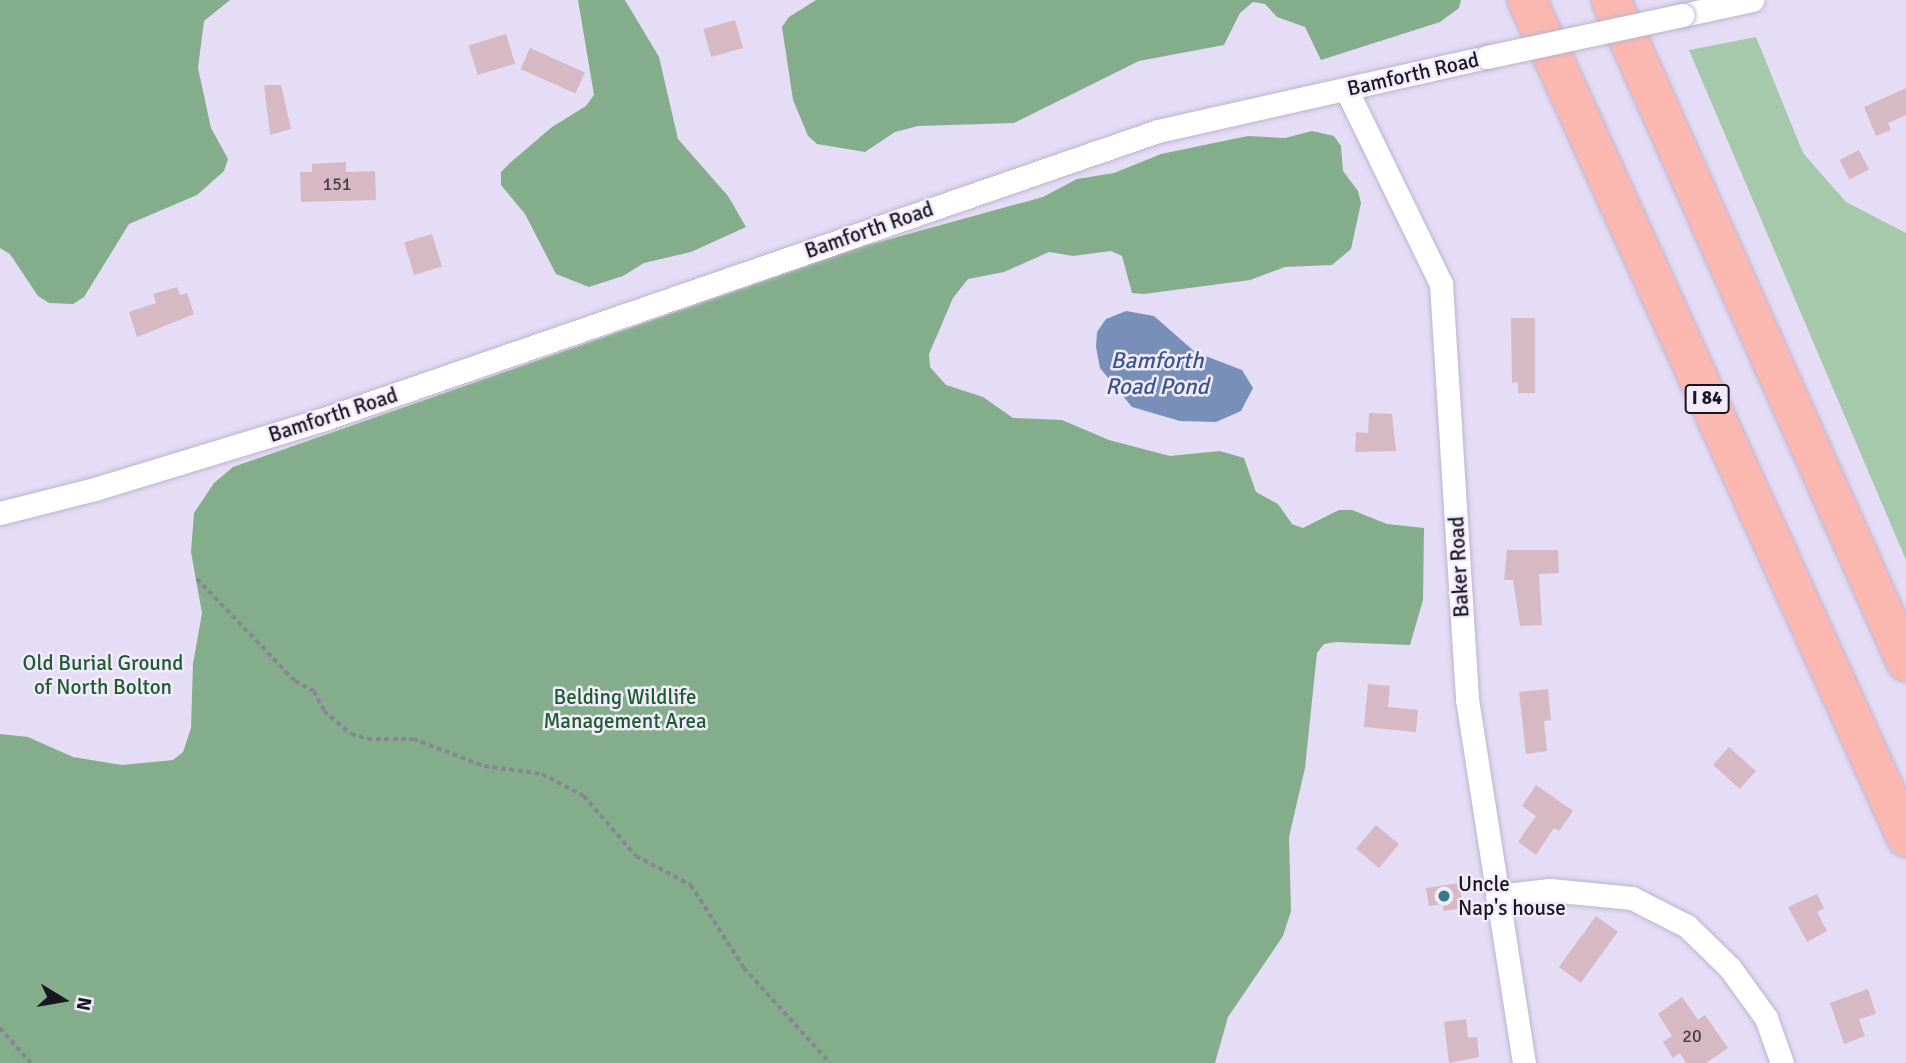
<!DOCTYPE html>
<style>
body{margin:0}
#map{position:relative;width:1906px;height:1063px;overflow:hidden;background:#e5dcf6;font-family:Signika,sans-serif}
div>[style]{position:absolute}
.green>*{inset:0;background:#a6c8ab}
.forest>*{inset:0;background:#84ae8b}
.water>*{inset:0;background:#788fb8}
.building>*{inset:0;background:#d6b9c2;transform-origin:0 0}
.path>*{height:3.5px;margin-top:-1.75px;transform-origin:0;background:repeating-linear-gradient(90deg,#8a8497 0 5px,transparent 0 8.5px)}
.roads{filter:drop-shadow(0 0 2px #bdb4cd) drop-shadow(0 0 2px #bdb4cd)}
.street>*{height:23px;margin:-11.5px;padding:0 11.5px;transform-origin:11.5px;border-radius:11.5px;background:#fff}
.highway>*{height:38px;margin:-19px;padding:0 19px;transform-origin:19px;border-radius:19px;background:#fab8b1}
.bridges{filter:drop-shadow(0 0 2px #bdb4cd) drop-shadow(0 0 2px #bdb4cd)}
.street-bridge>*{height:23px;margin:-11.5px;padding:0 11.5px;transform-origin:11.5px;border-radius:11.5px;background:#fff}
.dots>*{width:19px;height:19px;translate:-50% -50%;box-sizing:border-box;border:4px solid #f1ebfb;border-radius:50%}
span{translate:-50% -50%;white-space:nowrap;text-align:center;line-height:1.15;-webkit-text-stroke:5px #f1ebfb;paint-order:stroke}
.number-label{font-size:18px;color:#483f48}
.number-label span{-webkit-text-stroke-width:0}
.shield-label span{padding:2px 5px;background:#f1ebfb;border:2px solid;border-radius:5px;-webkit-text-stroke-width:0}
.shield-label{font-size:19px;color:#19161f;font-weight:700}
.street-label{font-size:21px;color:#19161f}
.park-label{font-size:21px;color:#1b5b2d}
.poi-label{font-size:21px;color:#19161f}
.left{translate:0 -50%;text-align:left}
.water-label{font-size:23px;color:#3a568e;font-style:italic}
.north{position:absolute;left:28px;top:965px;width:70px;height:70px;-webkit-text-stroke:5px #f1ebfb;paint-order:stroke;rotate:101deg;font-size:19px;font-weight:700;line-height:28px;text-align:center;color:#19161f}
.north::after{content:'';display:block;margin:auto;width:24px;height:32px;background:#19161f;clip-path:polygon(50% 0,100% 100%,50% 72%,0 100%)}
</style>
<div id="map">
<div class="green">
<div style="clip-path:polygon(1756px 37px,1803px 153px,1846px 202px,1906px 233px,1906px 560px,1689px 50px)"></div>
</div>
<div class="forest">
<div style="clip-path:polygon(0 0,230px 0,204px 21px,198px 68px,211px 128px,228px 159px,224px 171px,197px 195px,129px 224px,84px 297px,73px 304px,49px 303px,38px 296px,10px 254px,0 248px)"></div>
<div style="clip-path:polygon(578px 0,625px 0,659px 57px,678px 139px,728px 196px,746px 227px,691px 252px,644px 263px,623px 276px,589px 287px,556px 274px,525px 214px,501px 185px,501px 172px,511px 162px,552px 127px,586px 106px,594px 95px)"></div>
<div style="clip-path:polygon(816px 0,1461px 0,1459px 8px,1440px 22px,1321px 60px,1305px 27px,1277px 17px,1265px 4px,1253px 2px,1240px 13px,1224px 45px,1139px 61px,1014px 123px,918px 126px,895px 132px,865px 152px,817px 144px,808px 136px,793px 100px,782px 27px,789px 17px)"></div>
<div style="clip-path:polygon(1312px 131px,1334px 136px,1341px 146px,1343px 171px,1358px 191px,1361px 203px,1351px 249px,1332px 265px,1285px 267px,1250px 280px,1144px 294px,1132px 293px,1122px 256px,1111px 251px,1073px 256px,1049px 252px,1004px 272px,968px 279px,953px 298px,929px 354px,930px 367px,946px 385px,983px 397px,1013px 418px,1062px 420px,1109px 440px,1170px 456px,1220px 451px,1244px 458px,1256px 492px,1278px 504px,1292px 524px,1303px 528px,1339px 510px,1352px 510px,1387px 524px,1424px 528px,1423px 600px,1410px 645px,1336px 642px,1324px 644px,1317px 653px,1305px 768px,1289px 837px,1291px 911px,1283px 936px,1228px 1017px,1215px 1063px,0 1063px,0 734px,28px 737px,73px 757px,122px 765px,173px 760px,183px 752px,191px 728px,193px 664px,202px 613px,191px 552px,194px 513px,214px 483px,233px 467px,861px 247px,1043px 197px,1077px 179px,1114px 173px,1161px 154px,1248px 136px,1285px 138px)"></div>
</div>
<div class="water">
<div style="clip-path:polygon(1126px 311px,1154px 316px,1195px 352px,1242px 370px,1253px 388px,1241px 411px,1216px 422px,1180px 421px,1132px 407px,1100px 368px,1096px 347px,1097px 332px,1106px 319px)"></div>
</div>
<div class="building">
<div style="left:735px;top:20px;width:29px;height:33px;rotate:74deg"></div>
<div style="left:506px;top:34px;width:31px;height:39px;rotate:73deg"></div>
<div style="left:530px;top:48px;width:60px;height:23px;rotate:24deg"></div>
<div style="clip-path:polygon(264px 85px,281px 85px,291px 129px,270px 135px)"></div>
<div style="clip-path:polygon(1906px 88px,1906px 115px,1888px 123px,1891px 130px,1876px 136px,1864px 107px)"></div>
<div style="left:1859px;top:150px;width:22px;height:22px;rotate:63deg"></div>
<div style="clip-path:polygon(346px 162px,346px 172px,375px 171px,376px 200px,301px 202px,300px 172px,312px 172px,312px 164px)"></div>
<div style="left:432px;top:234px;width:34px;height:29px;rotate:73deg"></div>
<div style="clip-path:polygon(177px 287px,180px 295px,187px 293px,194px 314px,137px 337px,129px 312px,156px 303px,153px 294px)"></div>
<div style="clip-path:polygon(1511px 318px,1535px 318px,1535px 393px,1518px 393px,1518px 382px,1512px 383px)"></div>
<div style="clip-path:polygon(1369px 413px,1392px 414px,1396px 451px,1355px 452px,1356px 432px,1368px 433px)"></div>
<div style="clip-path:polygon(1507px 550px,1558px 550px,1559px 573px,1539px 574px,1542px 625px,1520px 626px,1513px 580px,1504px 580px)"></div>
<div style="clip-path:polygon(1368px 684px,1390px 686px,1388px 707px,1418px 710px,1416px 732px,1364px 727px)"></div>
<div style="clip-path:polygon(1548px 689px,1551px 720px,1544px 721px,1547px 751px,1526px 754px,1519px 692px)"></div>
<div style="left:1729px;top:747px;width:36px;height:24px;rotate:42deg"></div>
<div style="clip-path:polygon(1536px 785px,1573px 811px,1559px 831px,1554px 828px,1536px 855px,1518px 842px,1536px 816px,1522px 806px)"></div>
<div style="left:1376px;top:825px;width:30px;height:31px;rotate:40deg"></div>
<div style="clip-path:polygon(1459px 883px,1463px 908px,1444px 911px,1442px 904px,1429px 906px,1426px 888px)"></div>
<div style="clip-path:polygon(1817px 894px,1824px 908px,1817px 912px,1827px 931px,1807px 942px,1788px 907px)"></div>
<div style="left:1596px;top:916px;width:27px;height:63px;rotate:36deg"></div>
<div style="clip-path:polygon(1868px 989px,1876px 1014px,1859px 1019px,1865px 1036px,1844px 1044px,1830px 1003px)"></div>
<div style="clip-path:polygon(1682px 997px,1698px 1020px,1705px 1015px,1728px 1048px,1706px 1063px,1686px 1063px,1680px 1053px,1673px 1058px,1663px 1042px,1672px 1036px,1658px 1014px)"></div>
<div style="clip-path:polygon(1466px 1019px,1468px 1038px,1477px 1037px,1479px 1057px,1449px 1063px,1444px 1022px)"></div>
</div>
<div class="path">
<div style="left:197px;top:579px;width:141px;rotate:46.1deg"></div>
<div style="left:295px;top:681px;width:21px;rotate:28deg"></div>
<div style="left:314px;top:691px;width:22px;rotate:63deg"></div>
<div style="left:324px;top:711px;width:35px;rotate:40deg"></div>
<div style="left:351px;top:734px;width:17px;rotate:17deg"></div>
<div style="left:367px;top:739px;width:46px"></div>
<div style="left:413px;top:739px;width:76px;rotate:20.8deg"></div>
<div style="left:484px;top:766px;width:59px;rotate:7.9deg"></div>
<div style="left:542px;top:774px;width:47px;rotate:27.6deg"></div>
<div style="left:584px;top:796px;width:79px;rotate:49.1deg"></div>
<div style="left:636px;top:856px;width:62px;rotate:27.8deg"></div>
<div style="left:691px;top:885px;width:98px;rotate:57.4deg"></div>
<div style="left:744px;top:968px;width:128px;rotate:47.8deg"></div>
<div style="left:0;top:1028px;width:47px;rotate:48.5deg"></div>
</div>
<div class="roads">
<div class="street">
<div style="left:1683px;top:15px;width:71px;rotate:-12.3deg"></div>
<div style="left:1346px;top:89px;width:217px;rotate:64deg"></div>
<div style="left:1441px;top:284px;width:416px;rotate:86.4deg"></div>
<div style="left:1467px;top:699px;width:368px;rotate:81.1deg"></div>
<div style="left:0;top:513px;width:98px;rotate:-14.2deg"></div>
<div style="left:95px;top:489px;width:236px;rotate:-17deg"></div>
<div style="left:321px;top:420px;width:885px;rotate:-19.05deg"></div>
<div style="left:1158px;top:131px;width:337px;rotate:-12.7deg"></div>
<div style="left:1497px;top:896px;width:53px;rotate:-6.5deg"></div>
<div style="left:1550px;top:890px;width:82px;rotate:5.6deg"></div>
<div style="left:1632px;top:898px;width:62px;rotate:27deg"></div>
<div style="left:1687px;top:926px;width:60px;rotate:44.3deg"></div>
<div style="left:1730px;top:968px;width:62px;rotate:54.2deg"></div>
<div style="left:1766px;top:1018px;width:48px;rotate:70.4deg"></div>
</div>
<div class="highway">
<div style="left:1527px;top:0;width:919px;rotate:65.64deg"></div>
<div style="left:1611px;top:0;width:725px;rotate:65.98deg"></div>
</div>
</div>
<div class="bridges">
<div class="street-bridge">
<div style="left:1487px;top:57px;width:200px;rotate:-12.1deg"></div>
</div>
</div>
<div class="dots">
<div style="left:1444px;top:896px;background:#37798b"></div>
</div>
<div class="number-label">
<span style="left:337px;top:184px">151</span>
<span style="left:1692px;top:1036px">20</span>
</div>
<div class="shield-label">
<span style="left:1707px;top:399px">I 84</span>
</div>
<div class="street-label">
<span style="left:1413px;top:74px;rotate:-13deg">Bamforth Road</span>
<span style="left:869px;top:230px;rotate:-19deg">Bamforth Road</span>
<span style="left:333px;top:415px;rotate:-18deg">Bamforth Road</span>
<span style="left:1459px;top:567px;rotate:-93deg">Baker Road</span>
</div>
<div class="park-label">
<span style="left:103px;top:675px">Old Burial Ground<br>of North Bolton</span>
<span style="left:625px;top:709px">Belding Wildlife<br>Management Area</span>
</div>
<div class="poi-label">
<span class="left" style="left:1458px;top:896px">Uncle<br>Nap's house</span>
</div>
<div class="water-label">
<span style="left:1157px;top:374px">Bamforth<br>Road Pond</span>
</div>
<div class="north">N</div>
</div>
